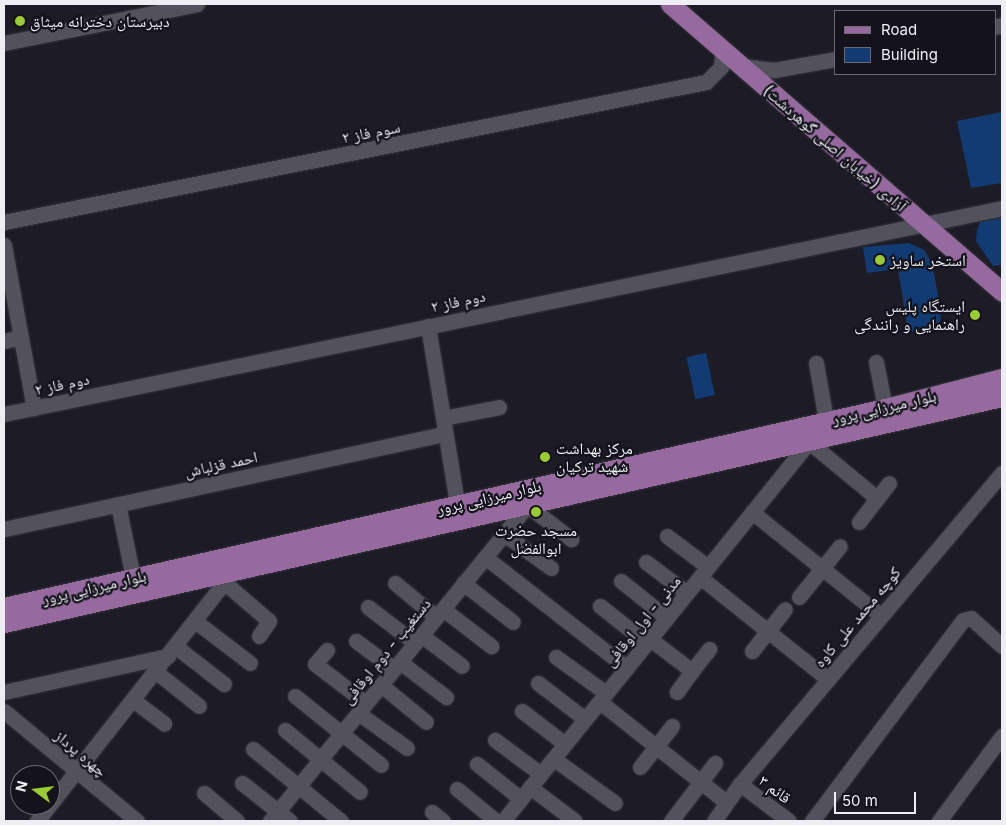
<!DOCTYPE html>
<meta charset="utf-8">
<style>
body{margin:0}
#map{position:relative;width:1006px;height:825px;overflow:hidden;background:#1d1c26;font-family:Inter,"Noto Naskh Arabic",sans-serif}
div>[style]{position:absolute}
.building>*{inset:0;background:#133b73;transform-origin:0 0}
.roads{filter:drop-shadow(0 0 1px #36353c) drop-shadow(0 0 1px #36353c)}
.minor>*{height:15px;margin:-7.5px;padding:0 7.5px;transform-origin:7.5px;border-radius:7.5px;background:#52515c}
.major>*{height:19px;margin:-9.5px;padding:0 9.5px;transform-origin:9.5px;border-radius:9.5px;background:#966a9f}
.dots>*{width:14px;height:14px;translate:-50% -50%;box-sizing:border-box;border:2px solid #14131c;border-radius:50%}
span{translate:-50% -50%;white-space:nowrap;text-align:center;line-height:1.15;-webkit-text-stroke:4.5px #14131c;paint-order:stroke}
.poi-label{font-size:16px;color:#eeedf4}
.left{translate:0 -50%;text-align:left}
.right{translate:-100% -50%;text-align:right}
.street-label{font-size:16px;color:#eeedf4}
.frame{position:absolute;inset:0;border:5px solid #eeedf4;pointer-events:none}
.legend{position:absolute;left:834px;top:10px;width:162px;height:65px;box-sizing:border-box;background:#14131c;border:1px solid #6b6a72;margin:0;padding:6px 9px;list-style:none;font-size:15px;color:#eeedf4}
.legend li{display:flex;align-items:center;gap:10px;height:25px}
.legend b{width:25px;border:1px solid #6b6a72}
.north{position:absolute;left:10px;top:765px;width:50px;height:50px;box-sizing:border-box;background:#14131c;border:1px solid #6b6a72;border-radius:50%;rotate:285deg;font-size:14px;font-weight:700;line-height:20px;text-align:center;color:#eeedf4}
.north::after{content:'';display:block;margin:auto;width:18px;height:22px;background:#9bcb32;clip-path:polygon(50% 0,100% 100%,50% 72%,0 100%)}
.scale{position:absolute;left:834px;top:792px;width:82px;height:22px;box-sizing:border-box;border:2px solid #eeedf4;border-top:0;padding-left:6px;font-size:15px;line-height:18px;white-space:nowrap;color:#eeedf4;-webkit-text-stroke:4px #14131c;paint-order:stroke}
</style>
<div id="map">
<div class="building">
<div style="clip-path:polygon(1002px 112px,1002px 183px,971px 188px,957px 121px)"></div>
<div style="clip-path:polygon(1002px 218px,1002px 265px,993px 266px,976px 241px,977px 230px,980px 222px)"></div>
<div style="clip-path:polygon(909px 243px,924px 250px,932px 263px,941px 311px,940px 325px,908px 332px,898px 269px,867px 273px,863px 247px)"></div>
<div style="left:706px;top:353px;width:43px;height:20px;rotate:78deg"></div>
</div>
<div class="roads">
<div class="minor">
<div style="left:995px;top:27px;width:7px;rotate:-16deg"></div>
<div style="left:4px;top:43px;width:197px;rotate:-11.4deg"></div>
<div style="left:742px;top:66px;width:32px;rotate:7deg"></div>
<div style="left:774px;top:70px;width:62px;rotate:-10.2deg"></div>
<div style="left:4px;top:222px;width:716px;rotate:-11.28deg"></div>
<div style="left:706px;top:82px;width:21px;rotate:-45deg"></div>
<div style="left:721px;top:67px;width:18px;rotate:-84deg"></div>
<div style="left:4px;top:245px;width:166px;rotate:79.6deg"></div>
<div style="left:428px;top:326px;width:180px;rotate:80.7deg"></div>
<div style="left:4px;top:341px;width:17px;rotate:-13deg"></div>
<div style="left:876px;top:362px;width:47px;rotate:78.9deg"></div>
<div style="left:816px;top:363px;width:58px;rotate:80deg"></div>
<div style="left:4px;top:414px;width:1019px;rotate:-11.66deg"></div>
<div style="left:443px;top:418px;width:57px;rotate:-11.1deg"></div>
<div style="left:118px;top:504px;width:76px;rotate:78.5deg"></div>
<div style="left:527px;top:505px;width:56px;rotate:37.7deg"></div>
<div style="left:752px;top:512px;width:164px;rotate:38.8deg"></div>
<div style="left:859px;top:522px;width:49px;rotate:-52.4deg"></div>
<div style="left:4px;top:529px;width:451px;rotate:-12.2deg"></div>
<div style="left:504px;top:534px;width:58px;rotate:35.9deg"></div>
<div style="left:667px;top:536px;width:51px;rotate:37.1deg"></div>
<div style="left:485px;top:557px;width:180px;rotate:38deg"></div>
<div style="left:646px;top:562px;width:51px;rotate:37.1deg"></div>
<div style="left:700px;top:577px;width:164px;rotate:38.6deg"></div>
<div style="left:621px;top:581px;width:59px;rotate:38.8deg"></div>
<div style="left:225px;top:583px;width:58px;rotate:40.8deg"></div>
<div style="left:269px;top:621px;width:18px;rotate:124deg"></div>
<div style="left:395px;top:583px;width:53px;rotate:39.7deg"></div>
<div style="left:463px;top:583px;width:63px;rotate:38deg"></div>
<div style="left:799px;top:597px;width:65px;rotate:-51.2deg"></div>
<div style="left:600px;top:606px;width:60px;rotate:38.2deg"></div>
<div style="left:368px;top:607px;width:59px;rotate:37.5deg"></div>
<div style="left:443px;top:609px;width:61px;rotate:37.6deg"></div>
<div style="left:195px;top:621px;width:69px;rotate:37.4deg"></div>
<div style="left:421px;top:635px;width:51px;rotate:37.1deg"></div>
<div style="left:650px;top:639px;width:53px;rotate:37.3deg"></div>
<div style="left:692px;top:671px;width:26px;rotate:126deg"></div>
<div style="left:356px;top:641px;width:47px;rotate:36.4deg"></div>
<div style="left:175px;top:646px;width:62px;rotate:37.8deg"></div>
<div style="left:327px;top:650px;width:18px;rotate:131deg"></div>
<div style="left:315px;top:664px;width:64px;rotate:37.4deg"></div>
<div style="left:752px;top:651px;width:53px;rotate:-51.8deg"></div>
<div style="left:556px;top:657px;width:62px;rotate:35.8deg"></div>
<div style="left:400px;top:662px;width:58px;rotate:37.3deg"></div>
<div style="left:155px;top:671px;width:56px;rotate:38.5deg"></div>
<div style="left:692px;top:671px;width:28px;rotate:-52deg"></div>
<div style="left:538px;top:683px;width:59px;rotate:37.5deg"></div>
<div style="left:381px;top:685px;width:58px;rotate:39.4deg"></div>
<div style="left:4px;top:692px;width:168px;rotate:-12.4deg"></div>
<div style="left:295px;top:696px;width:110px;rotate:38.7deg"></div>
<div style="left:133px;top:700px;width:39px;rotate:37deg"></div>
<div style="left:600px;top:702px;width:161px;rotate:38.4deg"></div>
<div style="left:4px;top:711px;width:173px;rotate:39.6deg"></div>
<div style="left:522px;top:711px;width:54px;rotate:37.5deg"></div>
<div style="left:358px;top:713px;width:60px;rotate:35.5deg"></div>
<div style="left:285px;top:730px;width:97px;rotate:39.6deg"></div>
<div style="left:495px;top:740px;width:57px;rotate:36.5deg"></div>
<div style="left:253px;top:749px;width:114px;rotate:39.3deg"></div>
<div style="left:554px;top:759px;width:75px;rotate:35.8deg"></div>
<div style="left:477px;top:764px;width:56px;rotate:38.5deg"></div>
<div style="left:640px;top:767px;width:52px;rotate:-52deg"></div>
<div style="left:242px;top:783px;width:61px;rotate:38.4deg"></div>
<div style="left:740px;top:784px;width:61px;rotate:37.1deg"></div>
<div style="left:530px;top:787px;width:56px;rotate:37.1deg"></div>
<div style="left:457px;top:789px;width:50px;rotate:39.4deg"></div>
<div style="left:204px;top:793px;width:43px;rotate:40.3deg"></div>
<div style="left:432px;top:812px;width:14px;rotate:39deg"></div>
<div style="left:37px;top:821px;width:319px;rotate:-51.9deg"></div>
<div style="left:270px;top:821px;width:410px;rotate:-50.8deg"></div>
<div style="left:503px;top:821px;width:487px;rotate:-51.1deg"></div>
<div style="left:809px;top:442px;width:88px;rotate:39.5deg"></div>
<div style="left:671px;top:821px;width:73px;rotate:-52.8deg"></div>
<div style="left:714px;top:821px;width:45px;rotate:-54.9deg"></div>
<div style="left:740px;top:784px;width:407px;rotate:-49.9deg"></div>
<div style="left:812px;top:821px;width:251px;rotate:-53.1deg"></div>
<div style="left:963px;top:620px;width:8px;rotate:-14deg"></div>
<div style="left:971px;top:618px;width:42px;rotate:42.1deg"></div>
<div style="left:939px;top:821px;width:106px;rotate:-53.5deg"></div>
</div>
<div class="major">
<div style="left:670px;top:4px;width:440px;rotate:40.9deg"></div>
<div style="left:4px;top:607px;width:903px;rotate:-12.73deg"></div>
<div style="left:885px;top:408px;width:121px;rotate:-14.4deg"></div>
<div style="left:4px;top:623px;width:1023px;rotate:-12.76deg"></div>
</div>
</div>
<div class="dots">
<div style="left:20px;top:21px;background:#9bcb32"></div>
<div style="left:880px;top:260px;background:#9bcb32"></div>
<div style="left:975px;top:315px;background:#9bcb32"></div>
<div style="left:545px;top:457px;background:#9bcb32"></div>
<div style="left:536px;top:512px;background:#9bcb32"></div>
</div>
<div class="poi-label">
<span class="left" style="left:30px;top:21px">دبیرستان دخترانه میثاق</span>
<span class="left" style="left:890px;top:260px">استخر ساویز</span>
<span class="right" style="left:965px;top:315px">ایستگاه پلیس<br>راهنمایی و رانندگی</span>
<span class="left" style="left:556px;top:457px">مرکز بهداشت<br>شهید ترکیان</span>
<span style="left:536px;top:539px">مسجد حضرت<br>ابوالفضل</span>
</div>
<div class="street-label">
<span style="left:371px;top:132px;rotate:-11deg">سوم فاز ۲</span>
<span style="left:835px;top:148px;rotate:41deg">آزادی (خیابان اصلی گوهردشت)</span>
<span style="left:458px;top:301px;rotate:-12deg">دوم فاز ۲</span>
<span style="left:62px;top:384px;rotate:-12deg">دوم فاز ۲</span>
<span style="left:884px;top:407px;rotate:-13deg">بلوار میرزایی پرور</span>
<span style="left:221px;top:464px;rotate:-12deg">احمد قزلباش</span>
<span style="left:489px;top:497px;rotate:-13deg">بلوار میرزایی پرور</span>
<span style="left:94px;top:587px;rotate:-13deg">بلوار میرزایی پرور</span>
<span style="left:857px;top:617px;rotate:-50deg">کوچه محمد علی کاوه</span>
<span style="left:642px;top:621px;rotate:-51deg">مدنی - اول اوقافی</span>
<span style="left:386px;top:651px;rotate:-51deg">دستغیب - دوم اوقافی</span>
<span style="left:81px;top:753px;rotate:40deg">چهره پرداز</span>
<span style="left:775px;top:789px;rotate:37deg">قائم ۳</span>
</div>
<div class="frame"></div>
<ul class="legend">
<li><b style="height:6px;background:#966a9f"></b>Road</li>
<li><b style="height:14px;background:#133b73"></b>Building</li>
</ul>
<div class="north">N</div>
<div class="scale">50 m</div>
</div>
